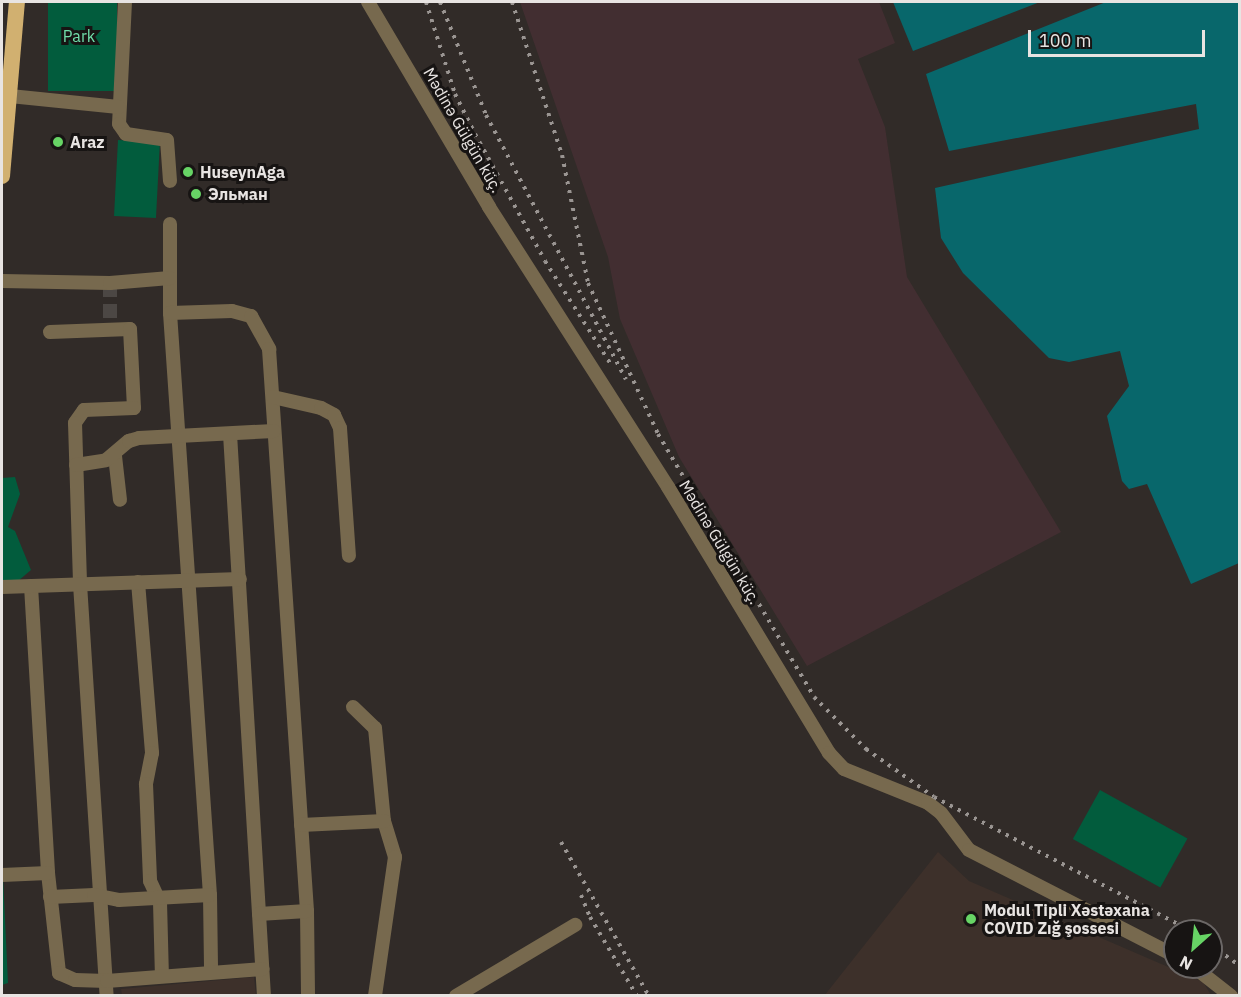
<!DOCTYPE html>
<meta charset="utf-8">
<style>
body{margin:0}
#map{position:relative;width:1241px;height:997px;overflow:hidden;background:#312b28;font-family:"IBM Plex Sans",sans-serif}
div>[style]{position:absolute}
.commercial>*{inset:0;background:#422e31}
.built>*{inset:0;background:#3d302a}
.green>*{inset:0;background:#025c3d;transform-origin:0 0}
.water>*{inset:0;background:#08676b}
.minor-tunnel>*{height:14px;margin-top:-7px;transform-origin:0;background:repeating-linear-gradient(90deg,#4c4744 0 14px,transparent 0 21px)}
.minor>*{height:14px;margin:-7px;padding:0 7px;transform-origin:7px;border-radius:7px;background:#77694e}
.trunk>*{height:16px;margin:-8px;padding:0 8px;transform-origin:8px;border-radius:8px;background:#d1b070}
.rail>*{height:4px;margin-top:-2px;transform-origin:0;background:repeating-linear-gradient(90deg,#9a9592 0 3px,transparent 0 9px)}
.dots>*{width:16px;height:16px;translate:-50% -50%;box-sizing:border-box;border:3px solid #171413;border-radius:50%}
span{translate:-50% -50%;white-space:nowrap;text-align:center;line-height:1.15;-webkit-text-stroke:6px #171413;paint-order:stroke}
.park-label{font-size:16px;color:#71dfab}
.street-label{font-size:16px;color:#e8e4e2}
.poi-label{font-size:16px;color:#e8e4e2;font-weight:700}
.left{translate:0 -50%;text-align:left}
.frame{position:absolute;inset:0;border:3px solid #e8e4e2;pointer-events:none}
.north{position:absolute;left:1163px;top:919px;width:60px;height:60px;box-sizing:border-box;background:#171413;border:2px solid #6b6766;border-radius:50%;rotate:207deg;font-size:16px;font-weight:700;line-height:24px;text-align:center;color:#e8e4e2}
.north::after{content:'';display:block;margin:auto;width:21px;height:27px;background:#67d465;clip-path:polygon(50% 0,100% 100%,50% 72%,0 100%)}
.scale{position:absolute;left:1028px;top:30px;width:177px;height:27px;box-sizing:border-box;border:3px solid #e8e4e2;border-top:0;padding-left:8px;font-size:18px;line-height:21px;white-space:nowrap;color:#e8e4e2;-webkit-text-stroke:4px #171413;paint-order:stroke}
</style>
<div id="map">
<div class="commercial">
<div style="clip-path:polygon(520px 2px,879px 2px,895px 43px,858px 59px,885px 127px,907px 277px,1061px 532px,807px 666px,679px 457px,620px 319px,608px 257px)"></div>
</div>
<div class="built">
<div style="clip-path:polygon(938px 852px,969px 881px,1203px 982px,1211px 995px,824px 996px)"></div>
<div style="clip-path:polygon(254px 977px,256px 995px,122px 995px,121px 989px)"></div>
</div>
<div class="green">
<div style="left:48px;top:2px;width:69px;height:89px"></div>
<div style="left:118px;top:140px;width:42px;height:76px;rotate:3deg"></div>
<div style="clip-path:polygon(15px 477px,20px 494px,8px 527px,15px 531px,31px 570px,18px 581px,2px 581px,2px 478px)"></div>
<div style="left:1100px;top:790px;width:100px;height:56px;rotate:29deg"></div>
<div style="clip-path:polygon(2px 856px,8px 983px,2px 985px)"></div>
</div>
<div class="water">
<div style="clip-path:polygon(893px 2px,1040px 2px,913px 51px)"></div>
<div style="clip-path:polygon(1106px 2px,1239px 2px,1239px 563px,1191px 584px,1147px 484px,1129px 489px,1122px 481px,1107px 416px,1129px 386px,1120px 351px,1069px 362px,1049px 358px,963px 273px,941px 238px,935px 188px,1199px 129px,1196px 104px,949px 151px,926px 74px)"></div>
</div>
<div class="minor-tunnel">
<div style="left:110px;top:283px;width:47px;rotate:90deg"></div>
</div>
<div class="minor">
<div style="left:125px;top:2px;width:122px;rotate:92.8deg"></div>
<div style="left:119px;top:124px;width:12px;rotate:55deg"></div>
<div style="left:126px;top:134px;width:41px;rotate:8.3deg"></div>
<div style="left:167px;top:140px;width:41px;rotate:85.8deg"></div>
<div style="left:368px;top:2px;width:238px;rotate:59.4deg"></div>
<div style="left:489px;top:207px;width:332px;rotate:57.4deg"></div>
<div style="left:668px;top:487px;width:311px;rotate:58.8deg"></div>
<div style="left:829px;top:753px;width:22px;rotate:47deg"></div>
<div style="left:844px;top:769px;width:91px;rotate:22deg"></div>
<div style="left:928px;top:803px;width:16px;rotate:38deg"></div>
<div style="left:941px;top:813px;width:46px;rotate:52.9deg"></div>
<div style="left:969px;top:850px;width:232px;rotate:27.2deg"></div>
<div style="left:10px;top:96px;width:109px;rotate:5.8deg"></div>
<div style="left:170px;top:224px;width:89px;rotate:90deg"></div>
<div style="left:170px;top:313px;width:583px;rotate:86.07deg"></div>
<div style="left:210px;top:895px;width:76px;rotate:89.2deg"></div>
<div style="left:2px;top:281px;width:108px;rotate:1.1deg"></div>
<div style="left:110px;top:283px;width:60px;rotate:-4.8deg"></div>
<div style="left:170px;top:313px;width:62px;rotate:-1.8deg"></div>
<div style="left:232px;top:311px;width:20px;rotate:15deg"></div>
<div style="left:251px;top:316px;width:38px;rotate:61deg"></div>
<div style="left:269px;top:349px;width:563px;rotate:86.13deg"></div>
<div style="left:307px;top:911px;width:85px;rotate:89.3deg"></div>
<div style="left:50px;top:332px;width:80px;rotate:-2.1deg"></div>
<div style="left:130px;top:329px;width:79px;rotate:87.1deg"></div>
<div style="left:134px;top:408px;width:50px;rotate:177.7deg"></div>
<div style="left:84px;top:410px;width:16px;rotate:125deg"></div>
<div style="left:75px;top:423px;width:161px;rotate:88.2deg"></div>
<div style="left:80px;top:584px;width:413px;rotate:86.3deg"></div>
<div style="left:273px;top:397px;width:49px;rotate:12.9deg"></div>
<div style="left:321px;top:408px;width:15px;rotate:28deg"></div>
<div style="left:334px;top:415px;width:14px;rotate:65deg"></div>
<div style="left:340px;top:428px;width:128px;rotate:86deg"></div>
<div style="left:230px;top:434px;width:563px;rotate:86.54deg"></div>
<div style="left:115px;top:456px;width:44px;rotate:83.5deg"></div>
<div style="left:76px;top:465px;width:30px;rotate:-9deg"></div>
<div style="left:106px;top:460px;width:30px;rotate:-40deg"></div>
<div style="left:129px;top:441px;width:10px;rotate:-17deg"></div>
<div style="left:139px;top:438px;width:135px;rotate:-3deg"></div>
<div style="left:138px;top:582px;width:172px;rotate:85.3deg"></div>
<div style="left:152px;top:753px;width:32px;rotate:101deg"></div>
<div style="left:146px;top:784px;width:97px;rotate:87.6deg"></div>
<div style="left:150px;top:881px;width:23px;rotate:65deg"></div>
<div style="left:160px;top:902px;width:74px;rotate:88.5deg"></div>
<div style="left:31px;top:586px;width:288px;rotate:86.6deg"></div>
<div style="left:48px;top:873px;width:101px;rotate:83.7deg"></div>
<div style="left:59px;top:973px;width:17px;rotate:24deg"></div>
<div style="left:75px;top:980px;width:32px;rotate:2deg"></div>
<div style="left:107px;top:981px;width:156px;rotate:-4.4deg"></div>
<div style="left:2px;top:587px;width:238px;rotate:-1.9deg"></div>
<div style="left:353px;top:707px;width:30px;rotate:44deg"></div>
<div style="left:375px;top:728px;width:93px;rotate:84.5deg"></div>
<div style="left:384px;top:821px;width:38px;rotate:73deg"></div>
<div style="left:395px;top:857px;width:140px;rotate:98.2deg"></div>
<div style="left:301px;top:825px;width:83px;rotate:-2.8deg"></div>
<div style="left:2px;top:875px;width:46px;rotate:-2.5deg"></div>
<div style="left:50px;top:897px;width:44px;rotate:-2.6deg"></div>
<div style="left:94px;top:895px;width:25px;rotate:11deg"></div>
<div style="left:119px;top:900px;width:91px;rotate:-3.1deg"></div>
<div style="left:259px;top:914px;width:48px;rotate:-3.6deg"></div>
<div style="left:1194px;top:967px;width:47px;rotate:38.1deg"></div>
<div style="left:456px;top:996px;width:139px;rotate:-30.8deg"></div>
</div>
<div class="trunk">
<div style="left:2px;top:176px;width:175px;rotate:-85.1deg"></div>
</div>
<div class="rail">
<div style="left:426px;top:2px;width:96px;rotate:72.5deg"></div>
<div style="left:455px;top:94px;width:45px;rotate:63.4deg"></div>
<div style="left:475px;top:134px;width:145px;rotate:61.1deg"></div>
<div style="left:545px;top:261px;width:121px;rotate:57.5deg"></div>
<div style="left:440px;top:2px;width:122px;rotate:67.8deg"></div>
<div style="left:486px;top:115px;width:299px;rotate:62.1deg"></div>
<div style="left:512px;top:2px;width:161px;rotate:71.9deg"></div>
<div style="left:562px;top:155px;width:131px;rotate:78.5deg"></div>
<div style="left:588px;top:283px;width:166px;rotate:65.1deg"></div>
<div style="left:658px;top:434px;width:306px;rotate:59.3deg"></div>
<div style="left:814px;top:697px;width:74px;rotate:45deg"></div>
<div style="left:866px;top:749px;width:83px;rotate:35.2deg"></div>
<div style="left:934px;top:797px;width:290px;rotate:27.5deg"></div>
<div style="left:561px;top:842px;width:177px;rotate:60.3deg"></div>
<div style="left:581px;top:895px;width:24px;rotate:68deg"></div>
<div style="left:590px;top:917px;width:92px;rotate:59.3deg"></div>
<div style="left:1211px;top:945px;width:36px;rotate:36deg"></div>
</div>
<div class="dots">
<div style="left:58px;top:142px;background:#67d465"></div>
<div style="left:188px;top:172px;background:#67d465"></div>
<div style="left:196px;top:194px;background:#67d465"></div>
<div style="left:971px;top:919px;background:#67d465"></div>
</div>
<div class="park-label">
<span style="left:79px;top:36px">Park</span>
</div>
<div class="street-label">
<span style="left:463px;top:130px;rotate:60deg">Mədinə Gülgün küç.</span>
<span style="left:720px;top:542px;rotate:59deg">Mədinə Gülgün küç.</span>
</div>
<div class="poi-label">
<span class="left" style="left:70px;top:142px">Araz</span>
<span class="left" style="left:200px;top:172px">HuseynAga</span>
<span class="left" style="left:208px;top:194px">Эльман</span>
<span class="left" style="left:984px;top:919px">Modul Tipli Xəstəxana<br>COVID Zığ şossesi</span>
</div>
<div class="frame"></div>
<div class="north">N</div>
<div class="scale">100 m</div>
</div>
